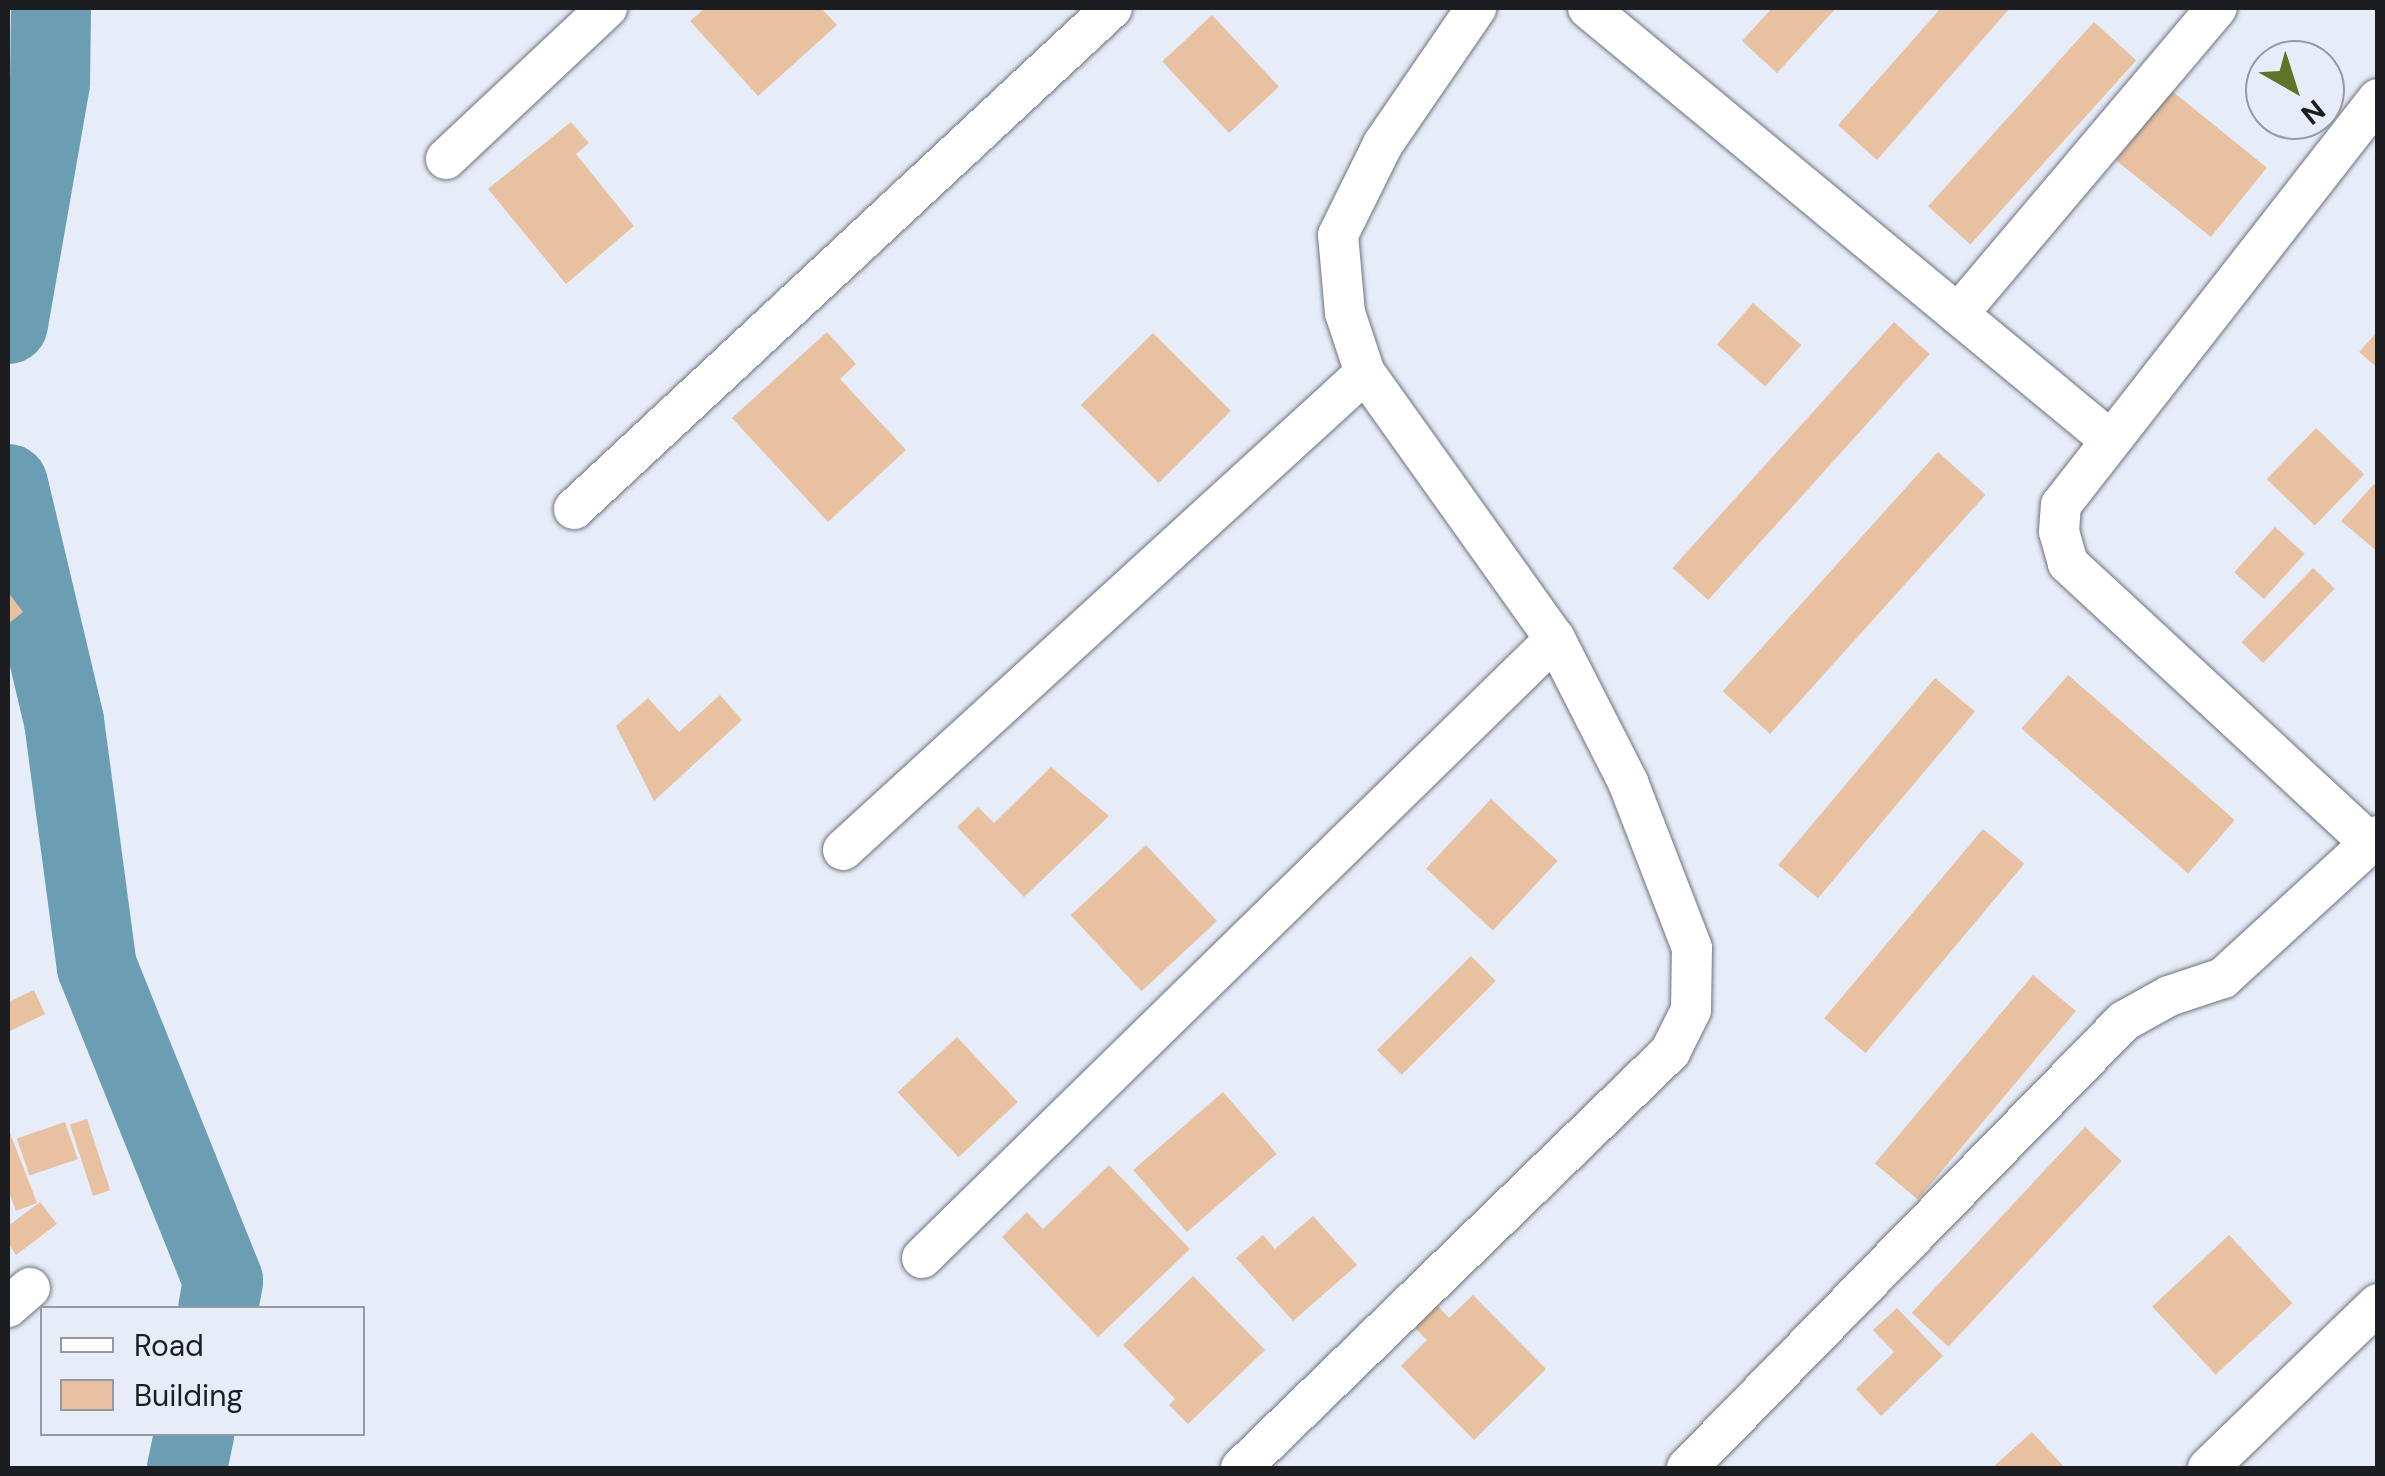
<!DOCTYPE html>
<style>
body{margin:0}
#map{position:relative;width:2385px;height:1476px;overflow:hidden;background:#e6ecf8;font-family:"DM Sans",sans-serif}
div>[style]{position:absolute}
.river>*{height:80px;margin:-40px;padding:0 40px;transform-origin:40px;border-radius:40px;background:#6b9eb3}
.building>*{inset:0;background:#e8c1a1;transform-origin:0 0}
.roads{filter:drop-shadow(0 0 2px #6d737d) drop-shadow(0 0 2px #6d737d)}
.street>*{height:40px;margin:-20px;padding:0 20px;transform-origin:20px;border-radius:20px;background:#fff}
span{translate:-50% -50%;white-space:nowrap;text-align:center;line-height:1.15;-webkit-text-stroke:8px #e6ecf8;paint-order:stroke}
.frame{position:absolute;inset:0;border:10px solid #1b1d21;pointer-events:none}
.legend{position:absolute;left:40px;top:1306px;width:325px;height:130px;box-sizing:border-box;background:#e6ecf8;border:2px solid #9599a2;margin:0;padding:12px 18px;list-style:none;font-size:30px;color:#1b1d21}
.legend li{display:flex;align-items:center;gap:20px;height:50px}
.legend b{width:50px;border:2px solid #9599a2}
.north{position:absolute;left:2245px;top:40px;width:100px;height:100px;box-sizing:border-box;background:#e6ecf8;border:2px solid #9599a2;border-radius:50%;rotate:141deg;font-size:28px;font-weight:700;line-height:40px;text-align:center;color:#1b1d21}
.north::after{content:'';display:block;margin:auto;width:35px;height:45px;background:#5e7527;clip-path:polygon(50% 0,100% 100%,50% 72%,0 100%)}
</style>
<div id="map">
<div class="river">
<div style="left:8px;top:324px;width:245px;rotate:-80.1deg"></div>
<div style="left:50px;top:83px;width:75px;rotate:-89.2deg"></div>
<div style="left:8px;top:484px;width:244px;rotate:76.7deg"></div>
<div style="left:64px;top:721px;width:248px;rotate:82.4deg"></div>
<div style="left:97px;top:967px;width:338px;rotate:68.1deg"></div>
<div style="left:223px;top:1281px;width:27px;rotate:100deg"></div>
<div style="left:187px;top:1468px;width:35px;rotate:-78deg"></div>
</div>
<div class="building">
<div style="clip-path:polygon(705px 8px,821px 8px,837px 25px,758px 96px,690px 21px)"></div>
<div style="clip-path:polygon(1772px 8px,1836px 8px,1777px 73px,1742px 41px)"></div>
<div style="clip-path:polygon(1941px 8px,2010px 8px,1877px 160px,1838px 125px)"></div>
<div style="left:1212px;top:15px;width:98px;height:68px;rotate:47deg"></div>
<div style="left:2094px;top:22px;width:57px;height:248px;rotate:42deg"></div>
<div style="left:2172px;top:91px;width:122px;height:89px;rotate:39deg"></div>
<div style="clip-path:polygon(571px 122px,589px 143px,576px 154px,634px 226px,566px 284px,488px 189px)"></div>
<div style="left:1753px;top:303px;width:64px;height:55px;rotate:41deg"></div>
<div style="left:1894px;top:322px;width:48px;height:331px;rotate:42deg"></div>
<div style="clip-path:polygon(2378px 331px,2378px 368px,2359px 352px)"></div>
<div style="clip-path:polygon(827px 332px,856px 364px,840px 379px,906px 450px,828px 522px,732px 418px)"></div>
<div style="left:1153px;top:333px;width:110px;height:102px;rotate:45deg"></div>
<div style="left:2316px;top:428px;width:67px;height:71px;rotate:44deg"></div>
<div style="left:1938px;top:452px;width:64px;height:322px;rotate:42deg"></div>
<div style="clip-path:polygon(2374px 484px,2378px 487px,2378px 552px,2341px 521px)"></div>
<div style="left:2275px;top:527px;width:40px;height:61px;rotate:42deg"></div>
<div style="left:2313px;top:568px;width:30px;height:103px;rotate:44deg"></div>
<div style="clip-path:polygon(8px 592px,23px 612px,8px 624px)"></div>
<div style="left:2068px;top:675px;width:221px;height:71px;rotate:41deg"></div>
<div style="left:1935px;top:678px;width:52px;height:244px;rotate:40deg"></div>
<div style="clip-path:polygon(720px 695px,742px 720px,654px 801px,616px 726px,648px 698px,679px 732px)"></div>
<div style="clip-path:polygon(1051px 767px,1109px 816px,1024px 897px,957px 827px,978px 807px,994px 823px)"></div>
<div style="left:1491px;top:799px;width:91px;height:95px;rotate:43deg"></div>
<div style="left:1983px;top:829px;width:54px;height:247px;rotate:40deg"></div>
<div style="left:1146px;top:845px;width:104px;height:103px;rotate:47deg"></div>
<div style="left:1471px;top:956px;width:35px;height:133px;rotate:45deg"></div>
<div style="left:2033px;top:975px;width:56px;height:246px;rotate:40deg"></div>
<div style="clip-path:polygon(34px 990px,45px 1014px,8px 1032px,8px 1002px)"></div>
<div style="left:957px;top:1037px;width:89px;height:81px;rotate:47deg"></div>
<div style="left:1223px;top:1092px;width:82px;height:119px;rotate:49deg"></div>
<div style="left:87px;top:1119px;width:75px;height:18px;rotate:72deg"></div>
<div style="left:65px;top:1122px;width:39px;height:51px;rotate:71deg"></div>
<div style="left:2085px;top:1127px;width:50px;height:254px;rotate:43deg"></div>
<div style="clip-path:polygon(8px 1128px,37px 1203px,16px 1211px,8px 1189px)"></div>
<div style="clip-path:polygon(1109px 1165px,1190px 1249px,1098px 1337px,1002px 1237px,1027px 1212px,1043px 1229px)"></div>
<div style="clip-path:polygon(40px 1202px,57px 1224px,16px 1255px,8px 1243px,8px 1226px)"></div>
<div style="clip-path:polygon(1313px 1216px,1357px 1265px,1293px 1321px,1236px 1258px,1263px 1235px,1275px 1249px)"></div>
<div style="left:2229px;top:1235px;width:93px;height:105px;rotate:47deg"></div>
<div style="clip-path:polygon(1193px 1276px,1265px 1350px,1188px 1424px,1169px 1405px,1175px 1399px,1123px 1345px)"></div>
<div style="clip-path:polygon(1473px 1295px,1546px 1369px,1474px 1440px,1401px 1366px,1427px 1340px,1415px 1328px,1438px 1306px,1449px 1318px)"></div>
<div style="clip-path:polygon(1897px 1308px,1943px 1356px,1881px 1416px,1856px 1389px,1894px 1352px,1873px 1330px)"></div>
<div style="clip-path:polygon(2032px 1432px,2065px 1468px,1992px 1468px)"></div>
</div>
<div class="roads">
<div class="street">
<div style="left:1588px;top:8px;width:678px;rotate:39.61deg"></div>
<div style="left:446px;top:159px;width:221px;rotate:-43.2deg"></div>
<div style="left:1958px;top:314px;width:401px;rotate:-49.8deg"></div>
<div style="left:574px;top:509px;width:735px;rotate:-42.96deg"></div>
<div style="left:2370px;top:843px;width:412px;rotate:-137.2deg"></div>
<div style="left:2068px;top:563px;width:32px;rotate:-106deg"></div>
<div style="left:2059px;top:532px;width:27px;rotate:-86deg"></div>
<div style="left:2061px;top:505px;width:515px;rotate:-52.02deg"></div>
<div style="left:843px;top:850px;width:707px;rotate:-42.42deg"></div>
<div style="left:922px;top:1258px;width:885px;rotate:-44.36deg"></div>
<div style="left:8px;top:1307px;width:29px;rotate:-41deg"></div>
<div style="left:1241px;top:1468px;width:598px;rotate:-44.12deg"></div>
<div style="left:1670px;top:1052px;width:47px;rotate:-63.4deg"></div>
<div style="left:1691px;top:1010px;width:62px;rotate:-89.1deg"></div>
<div style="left:1692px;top:948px;width:178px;rotate:-111.1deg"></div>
<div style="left:1628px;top:782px;width:161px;rotate:-117deg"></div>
<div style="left:1555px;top:639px;width:327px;rotate:-125.5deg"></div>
<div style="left:1365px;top:373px;width:63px;rotate:-108.4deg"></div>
<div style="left:1345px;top:313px;width:78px;rotate:-95.1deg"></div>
<div style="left:1338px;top:235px;width:102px;rotate:-63.7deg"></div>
<div style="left:1383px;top:144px;width:165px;rotate:-55.6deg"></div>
<div style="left:1687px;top:1468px;width:625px;rotate:-45.65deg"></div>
<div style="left:2124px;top:1021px;width:51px;rotate:-29.1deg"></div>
<div style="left:2169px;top:996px;width:57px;rotate:-18.4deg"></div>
<div style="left:2223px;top:978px;width:210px;rotate:-42.5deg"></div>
<div style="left:2208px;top:1468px;width:236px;rotate:-44deg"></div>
</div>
</div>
<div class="frame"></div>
<ul class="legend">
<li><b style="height:12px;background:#fff"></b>Road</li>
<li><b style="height:28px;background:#e8c1a1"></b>Building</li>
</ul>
<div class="north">N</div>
</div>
